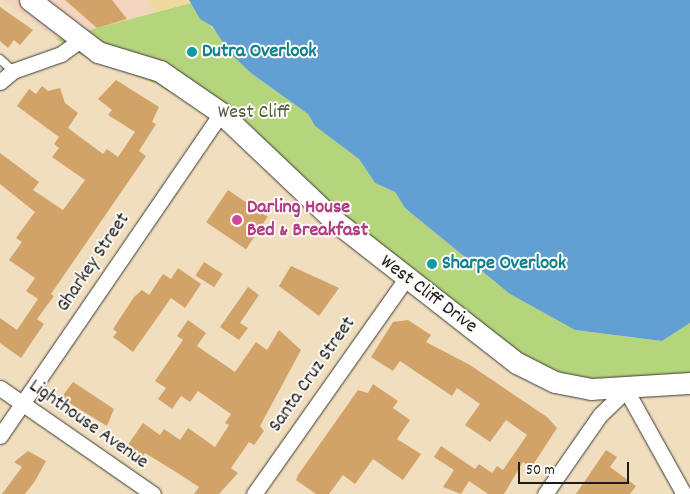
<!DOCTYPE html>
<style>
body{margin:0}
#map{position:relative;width:690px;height:494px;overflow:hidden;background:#f0debe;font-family:Dekko,sans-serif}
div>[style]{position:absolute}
.built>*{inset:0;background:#f3d4be}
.green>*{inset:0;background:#b5d57c}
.sand>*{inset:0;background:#eeda9e}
.water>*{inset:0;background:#62a0d4}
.building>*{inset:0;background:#d2a369;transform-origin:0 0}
.roads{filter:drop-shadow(0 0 1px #3c3934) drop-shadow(0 0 1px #3c3934)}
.lane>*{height:8px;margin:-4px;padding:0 4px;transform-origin:4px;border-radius:4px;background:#fff}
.street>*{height:15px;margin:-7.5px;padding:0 7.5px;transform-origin:7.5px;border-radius:7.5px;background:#fff}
.secondary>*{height:21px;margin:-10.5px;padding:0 10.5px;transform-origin:10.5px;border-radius:10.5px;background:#fff}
.dots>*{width:14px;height:14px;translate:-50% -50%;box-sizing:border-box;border:2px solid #fdfcf7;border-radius:50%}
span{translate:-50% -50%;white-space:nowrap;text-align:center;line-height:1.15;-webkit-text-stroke:4px #fdfcf7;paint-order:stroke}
.culture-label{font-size:20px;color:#0d838f;font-weight:700}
.left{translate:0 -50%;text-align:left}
.park-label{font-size:20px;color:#525d3e}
.hotel-label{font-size:20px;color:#b23c85;font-weight:700}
.street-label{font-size:20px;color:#1c1c1c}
.scale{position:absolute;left:518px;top:462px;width:111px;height:22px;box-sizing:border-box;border:2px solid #1c1c1c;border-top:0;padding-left:6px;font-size:15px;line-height:18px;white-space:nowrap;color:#1c1c1c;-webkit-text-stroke:4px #fdfcf7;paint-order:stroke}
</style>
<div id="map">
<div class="built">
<div style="clip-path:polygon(3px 0,148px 0,156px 12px,56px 39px)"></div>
</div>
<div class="green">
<div style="clip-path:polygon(191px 3px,251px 73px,308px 114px,315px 126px,359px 159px,375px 183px,395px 192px,405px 208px,510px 294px,575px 330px,662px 341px,690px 323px,690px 380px,604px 389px,532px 362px,197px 109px,157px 84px,83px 56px,56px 39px)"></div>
</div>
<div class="sand">
<div style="clip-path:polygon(148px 0,189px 0,191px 3px,156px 12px)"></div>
</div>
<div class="water">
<div style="clip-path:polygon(189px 0,690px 0,690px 323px,662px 341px,575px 330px,510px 294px,405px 208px,395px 192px,375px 183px,359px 159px,315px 126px,308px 114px,251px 73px,230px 53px,212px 26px,200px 19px)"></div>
</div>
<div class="building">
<div style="clip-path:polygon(65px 0,112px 0,127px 19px,97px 28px)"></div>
<div style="clip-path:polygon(0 7px,33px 30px,20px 45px,14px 40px,8px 48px,0 41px)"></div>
<div style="clip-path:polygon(116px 80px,159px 107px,152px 122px,156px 124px,139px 151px,146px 156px,51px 294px,54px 296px,37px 319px,44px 324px,21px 358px,0 343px,0 318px,17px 330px,38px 299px,26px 291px,35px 278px,9px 260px,22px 242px,16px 238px,35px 212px,0 184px,0 153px,39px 182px,33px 190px,63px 210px,85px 180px,52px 157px,59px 148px,54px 144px,59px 137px,17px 106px,29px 89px,36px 94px,42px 86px,48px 91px,60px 88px,65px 103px,78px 113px,68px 128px,103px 154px,107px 149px,118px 157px,135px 132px,108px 115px,112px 110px,98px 99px)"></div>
<div style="left:228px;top:190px;width:48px;height:39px;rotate:34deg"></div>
<div style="left:204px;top:262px;width:22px;height:16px;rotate:32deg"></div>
<div style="clip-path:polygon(291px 266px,339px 288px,319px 316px,279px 286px)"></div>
<div style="clip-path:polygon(178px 268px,201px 284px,185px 308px,171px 298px,133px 352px,113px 337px,117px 332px,113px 329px,134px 297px,142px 290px,149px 295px,163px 274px,171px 279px)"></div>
<div style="clip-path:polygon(248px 287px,259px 295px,240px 323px,248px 328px,239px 340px,220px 327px)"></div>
<div style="clip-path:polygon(188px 320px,206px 333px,197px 346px,235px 372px,256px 342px,267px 350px,279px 330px,301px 350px,260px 426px,264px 431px,254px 445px,249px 442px,231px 468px,238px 473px,219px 494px,194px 494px,199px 487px,176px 472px,145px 453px,140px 460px,125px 449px,143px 423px,160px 435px,164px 429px,180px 440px,188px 428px,215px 447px,229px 425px,225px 423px,231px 414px,198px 391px,190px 402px,181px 396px,172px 409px,158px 399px,166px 388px,155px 381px,183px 340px,177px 336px)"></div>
<div style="clip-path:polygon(408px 320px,431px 335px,426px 342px,470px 365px,547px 417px,557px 428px,531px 468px,523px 462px,504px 494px,488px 494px,469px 481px,461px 494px,443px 487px,454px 470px,434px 457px,441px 446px,475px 469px,479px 464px,492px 473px,497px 466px,503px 470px,527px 435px,506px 420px,490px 442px,465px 425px,480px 404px,457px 388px,452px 396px,400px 361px,393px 371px,371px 357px,393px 322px)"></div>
<div style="clip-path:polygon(73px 382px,114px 409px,107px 426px,61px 398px)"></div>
<div style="clip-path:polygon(373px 384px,398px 401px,393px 408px,410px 420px,397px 439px,421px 454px,403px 480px,373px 459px,355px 484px,343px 475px,329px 494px,316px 494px,296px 480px,298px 475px,358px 390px,368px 393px)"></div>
<div style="clip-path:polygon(606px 450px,617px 457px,610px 467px,636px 486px,630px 494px,576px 494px)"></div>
<div style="clip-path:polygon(28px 451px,46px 461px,35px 481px,25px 494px,2px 494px,22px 467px,14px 462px)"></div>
</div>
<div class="roads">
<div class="lane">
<div style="left:0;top:59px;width:18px;rotate:43deg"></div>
</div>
<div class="street">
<div style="left:0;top:82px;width:17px;rotate:-40deg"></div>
<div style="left:13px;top:71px;width:51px;rotate:-19.5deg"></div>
<div style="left:61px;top:54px;width:24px;rotate:-36deg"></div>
<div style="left:0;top:388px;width:186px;rotate:34.7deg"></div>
<div style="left:0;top:436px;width:391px;rotate:-55.6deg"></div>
<div style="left:254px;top:494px;width:262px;rotate:-54.8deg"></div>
<div style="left:545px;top:494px;width:96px;rotate:-55.2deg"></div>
<div style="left:600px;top:415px;width:36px;rotate:-44deg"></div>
<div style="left:626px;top:390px;width:119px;rotate:60.9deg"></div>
</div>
<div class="secondary">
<div style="left:30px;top:0;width:86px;rotate:37.4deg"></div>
<div style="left:98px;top:52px;width:65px;rotate:17deg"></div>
<div style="left:160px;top:71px;width:74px;rotate:34.5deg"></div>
<div style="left:221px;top:113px;width:157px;rotate:43.5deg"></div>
<div style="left:335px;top:221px;width:231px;rotate:38deg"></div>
<div style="left:517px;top:363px;width:42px;rotate:26.6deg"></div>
<div style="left:555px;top:382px;width:37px;rotate:11deg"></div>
<div style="left:591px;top:389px;width:99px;rotate:-3.5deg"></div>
</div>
</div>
<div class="dots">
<div style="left:192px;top:52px;background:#0f9aa8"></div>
<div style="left:237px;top:220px;background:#d1479c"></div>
<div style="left:432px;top:264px;background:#0f9aa8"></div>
</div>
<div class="culture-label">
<span class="left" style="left:202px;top:52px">Dutra Overlook</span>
<span class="left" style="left:442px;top:264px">Sharpe Overlook</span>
</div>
<div class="park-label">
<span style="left:254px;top:113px">West Cliff</span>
</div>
<div class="hotel-label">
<span class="left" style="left:247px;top:220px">Darling House<br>Bed &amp; Breakfast</span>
</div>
<div class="street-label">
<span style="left:94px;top:263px;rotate:-56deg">Gharkey Street</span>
<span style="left:428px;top:295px;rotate:37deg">West Cliff Drive</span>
<span style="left:313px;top:375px;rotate:-55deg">Santa Cruz Street</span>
<span style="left:88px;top:425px;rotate:35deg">Lighthouse Avenue</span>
</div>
<div class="scale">50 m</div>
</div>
